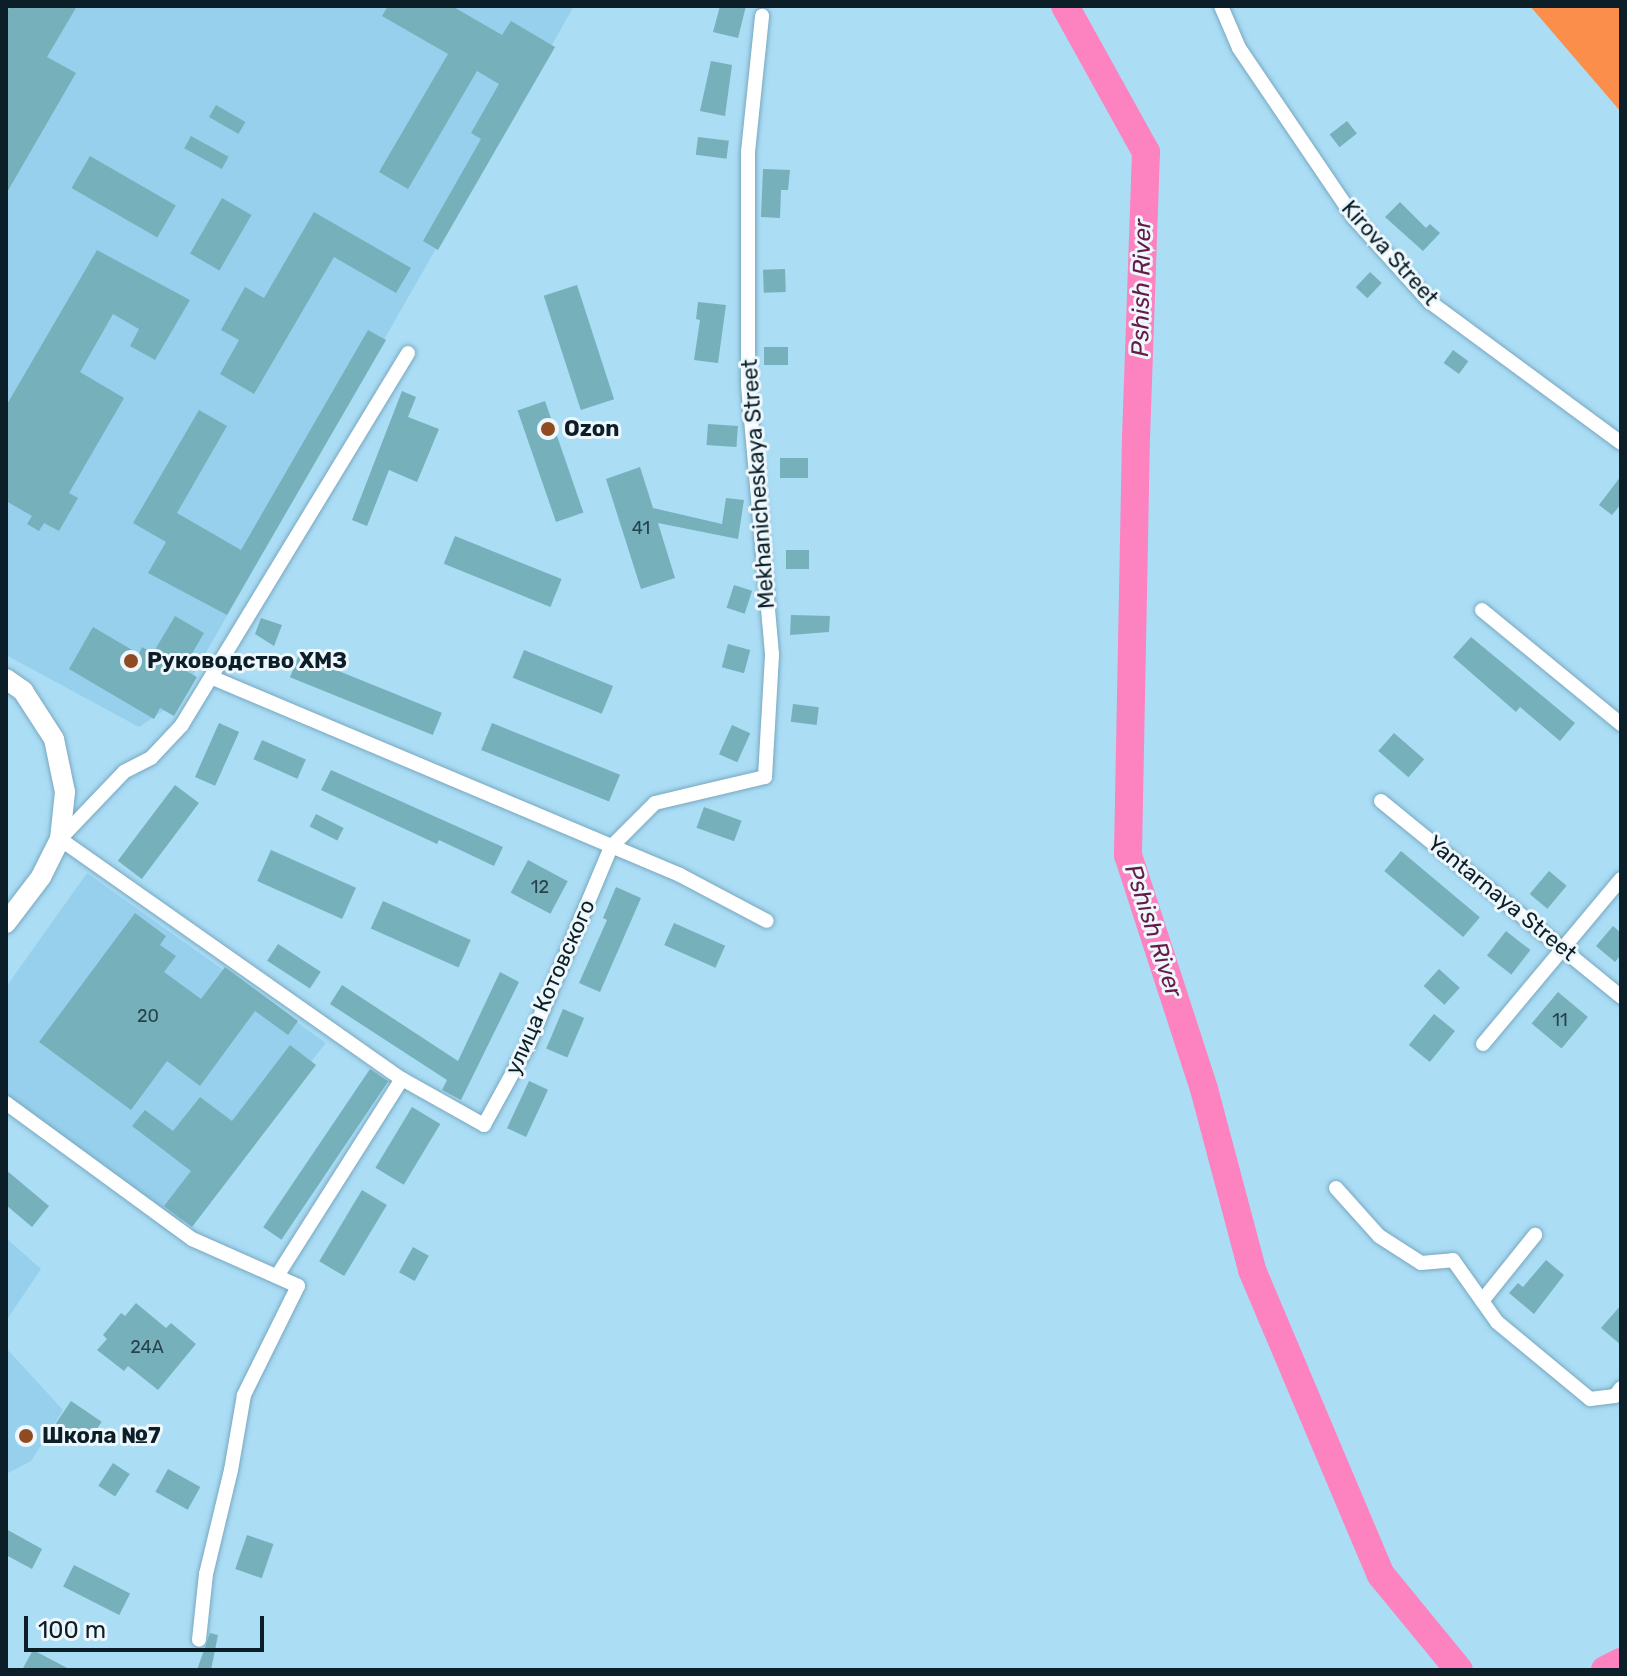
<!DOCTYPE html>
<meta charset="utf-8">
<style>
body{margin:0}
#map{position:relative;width:1627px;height:1676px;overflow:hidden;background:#abddf5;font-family:Rubik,sans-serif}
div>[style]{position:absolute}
.built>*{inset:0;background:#97d0ed}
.green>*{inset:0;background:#fb8e4b}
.river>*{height:28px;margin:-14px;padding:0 14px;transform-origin:14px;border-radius:14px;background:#fc82c0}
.building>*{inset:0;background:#76b0ba;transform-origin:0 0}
.roads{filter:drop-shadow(0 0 2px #78a8c0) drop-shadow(0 0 2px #78a8c0)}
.minor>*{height:14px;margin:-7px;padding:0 7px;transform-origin:7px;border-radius:7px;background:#fff}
.secondary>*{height:20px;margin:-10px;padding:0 10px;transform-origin:10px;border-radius:10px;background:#fff}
.dots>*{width:22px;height:22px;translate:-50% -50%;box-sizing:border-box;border:4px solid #edf7fc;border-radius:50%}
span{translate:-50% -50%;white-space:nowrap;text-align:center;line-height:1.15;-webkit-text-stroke:6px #edf7fc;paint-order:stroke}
.number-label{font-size:18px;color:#26434c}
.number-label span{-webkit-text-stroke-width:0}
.street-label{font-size:22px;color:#0c1f28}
.poi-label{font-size:22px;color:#0c1f28;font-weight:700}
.left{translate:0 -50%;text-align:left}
.water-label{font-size:24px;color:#661a45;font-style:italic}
.frame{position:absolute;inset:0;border:8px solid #0c1f28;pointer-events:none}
.scale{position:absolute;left:24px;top:1616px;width:240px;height:36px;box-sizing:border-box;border:4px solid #0c1f28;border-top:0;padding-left:10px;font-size:24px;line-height:28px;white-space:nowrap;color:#0c1f28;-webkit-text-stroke:6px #edf7fc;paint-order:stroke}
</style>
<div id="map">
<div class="built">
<div style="clip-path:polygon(6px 6px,574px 6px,179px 700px,139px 727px,6px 655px)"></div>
<div style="clip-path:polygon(87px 873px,326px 1043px,179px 1226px,6px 1098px,6px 987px)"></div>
<div style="clip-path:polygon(6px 1238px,41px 1269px,6px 1321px)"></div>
<div style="clip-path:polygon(6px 1348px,63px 1410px,31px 1461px,6px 1474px)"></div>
</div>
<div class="green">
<div style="clip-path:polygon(1530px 6px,1621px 6px,1621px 112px)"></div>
</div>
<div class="river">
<div style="left:1065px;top:6px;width:167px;rotate:61deg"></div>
<div style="left:1146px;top:152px;width:284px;rotate:92deg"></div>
<div style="left:1136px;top:436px;width:419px;rotate:91.1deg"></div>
<div style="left:1128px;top:855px;width:246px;rotate:72deg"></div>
<div style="left:1204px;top:1089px;width:187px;rotate:75.1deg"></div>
<div style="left:1252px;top:1270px;width:331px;rotate:67.1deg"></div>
<div style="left:1381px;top:1575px;width:123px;rotate:50.6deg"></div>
<div style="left:1605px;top:1670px;width:18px;rotate:-27deg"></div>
</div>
<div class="building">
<div style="clip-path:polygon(10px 6px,77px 6px,47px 57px,76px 73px,6px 194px,6px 13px)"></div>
<div style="clip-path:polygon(388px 6px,452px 6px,502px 35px,511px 21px,555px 47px,438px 250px,423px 241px,481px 139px,471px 133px,499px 84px,477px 71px,408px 189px,379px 172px,448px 54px,382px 16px)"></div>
<div style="clip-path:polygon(720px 6px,746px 6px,738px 38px,713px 32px)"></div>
<div style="clip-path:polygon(711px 61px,732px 65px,725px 116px,700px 111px)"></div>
<div style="left:216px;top:105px;width:34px;height:14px;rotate:30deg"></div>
<div style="left:1347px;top:121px;width:16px;height:22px;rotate:52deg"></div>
<div style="left:191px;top:136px;width:43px;height:14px;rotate:29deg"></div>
<div style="left:698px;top:137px;width:31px;height:18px;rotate:7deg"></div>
<div style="left:90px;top:156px;width:99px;height:37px;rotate:30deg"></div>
<div style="clip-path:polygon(763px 169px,790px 170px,788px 190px,781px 190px,780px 218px,761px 217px)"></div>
<div style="left:222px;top:198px;width:34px;height:64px;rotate:30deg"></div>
<div style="clip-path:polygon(1400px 202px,1426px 228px,1430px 224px,1440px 233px,1423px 251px,1385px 217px)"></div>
<div style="clip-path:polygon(314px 212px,411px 268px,396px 293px,334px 257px,254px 394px,220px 374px,239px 340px,221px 330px,245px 287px,264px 298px)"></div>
<div style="clip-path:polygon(97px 250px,190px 300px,155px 360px,130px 346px,139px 329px,113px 314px,80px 372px,124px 398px,69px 493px,78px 498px,59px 531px,44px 523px,39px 531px,27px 524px,32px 516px,6px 501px,6px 406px)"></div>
<div style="left:785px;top:269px;width:23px;height:22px;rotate:88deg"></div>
<div style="left:1370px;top:272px;width:16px;height:21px;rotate:43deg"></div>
<div style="left:577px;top:285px;width:120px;height:35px;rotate:72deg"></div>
<div style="clip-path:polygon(698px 302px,726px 305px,718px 363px,694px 360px,700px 320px,696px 319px)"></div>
<div style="clip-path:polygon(368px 330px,386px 340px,227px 615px,148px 573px,166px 542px,133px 523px,199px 410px,227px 426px,177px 513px,241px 550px)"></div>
<div style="left:764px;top:347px;width:24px;height:18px"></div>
<div style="left:1453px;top:350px;width:19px;height:16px;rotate:36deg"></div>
<div style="clip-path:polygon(402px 391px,416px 397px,408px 417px,439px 429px,417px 482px,389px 470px,367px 526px,352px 520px)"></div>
<div style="left:545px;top:401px;width:118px;height:29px;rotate:71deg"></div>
<div style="left:708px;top:424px;width:30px;height:21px;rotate:4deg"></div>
<div style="left:780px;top:458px;width:28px;height:20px"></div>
<div style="clip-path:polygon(640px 467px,653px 508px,722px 524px,726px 498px,744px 500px,738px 539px,658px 523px,675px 578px,641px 589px,606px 479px)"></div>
<div style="clip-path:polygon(1621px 476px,1621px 504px,1612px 515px,1599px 505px)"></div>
<div style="left:455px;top:536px;width:115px;height:30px;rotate:22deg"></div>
<div style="left:786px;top:550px;width:23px;height:19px"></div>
<div style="left:734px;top:585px;width:19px;height:24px;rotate:18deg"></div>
<div style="clip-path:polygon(791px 615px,830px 616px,829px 632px,790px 635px)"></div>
<div style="clip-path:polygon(175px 616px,204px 633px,183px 669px,197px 677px,174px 716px,160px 708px,154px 719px,69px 669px,93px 627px,139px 654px,142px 647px,153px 653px)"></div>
<div style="clip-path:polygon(261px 618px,282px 625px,274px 646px,255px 634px)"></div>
<div style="clip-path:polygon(1471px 637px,1575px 723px,1560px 741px,1520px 707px,1516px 712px,1453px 657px)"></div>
<div style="left:728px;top:644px;width:23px;height:24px;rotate:15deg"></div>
<div style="left:524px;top:650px;width:96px;height:30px;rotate:22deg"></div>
<div style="left:299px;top:655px;width:154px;height:24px;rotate:22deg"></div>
<div style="left:793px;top:704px;width:26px;height:18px;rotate:7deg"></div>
<div style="left:219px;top:723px;width:22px;height:59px;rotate:24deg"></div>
<div style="left:492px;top:723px;width:138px;height:29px;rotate:22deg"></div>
<div style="left:732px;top:725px;width:20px;height:32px;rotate:24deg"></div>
<div style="left:1394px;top:733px;width:40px;height:24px;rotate:41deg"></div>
<div style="left:262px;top:740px;width:48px;height:21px;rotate:24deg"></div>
<div style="clip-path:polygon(331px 770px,503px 847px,494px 866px,439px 840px,437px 844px,321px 790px)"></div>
<div style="left:175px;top:785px;width:30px;height:95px;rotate:37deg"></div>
<div style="left:704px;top:807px;width:40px;height:22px;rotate:20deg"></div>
<div style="left:316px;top:814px;width:31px;height:14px;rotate:27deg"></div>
<div style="left:271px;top:850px;width:93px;height:34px;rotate:24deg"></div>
<div style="left:1401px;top:851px;width:103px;height:26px;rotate:40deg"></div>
<div style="left:528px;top:860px;width:45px;height:37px;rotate:28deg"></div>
<div style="left:1549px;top:871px;width:23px;height:30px;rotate:40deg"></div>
<div style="clip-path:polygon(616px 887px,641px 898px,600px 992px,579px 983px,607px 920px,603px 918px)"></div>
<div style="left:383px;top:901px;width:96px;height:30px;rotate:24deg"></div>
<div style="clip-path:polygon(135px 913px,166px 936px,160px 945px,176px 956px,164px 972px,201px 999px,225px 967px,298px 1021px,288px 1035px,255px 1011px,200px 1086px,167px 1061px,131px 1110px,39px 1042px)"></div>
<div style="left:674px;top:923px;width:56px;height:24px;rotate:24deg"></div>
<div style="clip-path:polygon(1613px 926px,1621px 933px,1621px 955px,1615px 962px,1596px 946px)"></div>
<div style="left:1506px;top:931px;width:31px;height:31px;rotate:38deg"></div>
<div style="left:278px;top:944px;width:51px;height:20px;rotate:33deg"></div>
<div style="left:1439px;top:969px;width:28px;height:23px;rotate:42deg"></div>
<div style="clip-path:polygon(500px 972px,519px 982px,461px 1100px,442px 1090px,447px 1080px,330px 1004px,342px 985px,458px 1061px)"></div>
<div style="left:1558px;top:992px;width:39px;height:41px;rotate:40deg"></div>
<div style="left:563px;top:1009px;width:23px;height:43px;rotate:23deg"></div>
<div style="left:1434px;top:1014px;width:27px;height:40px;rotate:39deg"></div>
<div style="clip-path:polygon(290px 1045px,316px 1065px,192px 1227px,164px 1206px,191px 1171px,132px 1126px,145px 1110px,173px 1131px,200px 1097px,232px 1121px)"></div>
<div style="left:370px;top:1069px;width:22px;height:191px;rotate:34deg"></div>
<div style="left:529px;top:1081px;width:21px;height:52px;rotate:25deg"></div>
<div style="left:412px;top:1107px;width:33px;height:71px;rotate:31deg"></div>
<div style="clip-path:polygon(6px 1170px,49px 1206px,32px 1227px,6px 1205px)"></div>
<div style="left:362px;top:1190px;width:29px;height:83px;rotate:31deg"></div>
<div style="left:413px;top:1247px;width:18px;height:29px;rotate:29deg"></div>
<div style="clip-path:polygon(1546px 1260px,1564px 1275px,1534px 1314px,1509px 1293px,1518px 1283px,1523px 1287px)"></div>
<div style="clip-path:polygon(136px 1303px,166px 1328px,171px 1323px,196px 1344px,158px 1390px,128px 1366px,124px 1371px,97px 1350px,107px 1339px,103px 1335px,121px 1313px,125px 1316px)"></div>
<div style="clip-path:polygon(1621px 1305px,1621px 1345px,1601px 1328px)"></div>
<div style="left:71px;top:1401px;width:37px;height:27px;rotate:34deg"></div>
<div style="left:113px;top:1463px;width:20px;height:27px;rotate:33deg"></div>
<div style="left:168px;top:1469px;width:37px;height:26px;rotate:29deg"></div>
<div style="clip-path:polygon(6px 1529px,42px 1549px,32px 1569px,6px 1555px)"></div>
<div style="left:247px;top:1535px;width:28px;height:36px;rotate:19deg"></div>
<div style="left:74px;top:1565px;width:63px;height:24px;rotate:27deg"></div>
<div style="clip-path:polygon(210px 1633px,218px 1635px,211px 1670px,197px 1670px)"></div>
<div style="clip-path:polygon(33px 1650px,71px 1670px,22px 1670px)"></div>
</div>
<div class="roads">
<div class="minor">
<div style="left:1221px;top:6px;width:46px;rotate:66.8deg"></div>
<div style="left:1239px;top:48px;width:205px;rotate:55.9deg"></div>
<div style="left:1354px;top:218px;width:113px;rotate:47.9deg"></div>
<div style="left:1430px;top:302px;width:237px;rotate:36.4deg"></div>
<div style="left:408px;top:353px;width:435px;rotate:121.3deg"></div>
<div style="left:182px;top:725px;width:45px;rotate:133.2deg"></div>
<div style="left:151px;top:758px;width:30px;rotate:153deg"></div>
<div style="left:124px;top:772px;width:93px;rotate:133.7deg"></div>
<div style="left:60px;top:839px;width:418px;rotate:35.1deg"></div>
<div style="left:402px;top:1079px;width:94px;rotate:29.3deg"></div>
<div style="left:484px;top:1125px;width:94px;rotate:-61.2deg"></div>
<div style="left:529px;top:1043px;width:212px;rotate:-67.3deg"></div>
<div style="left:611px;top:847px;width:62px;rotate:-45deg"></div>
<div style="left:655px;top:803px;width:113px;rotate:-13.3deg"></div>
<div style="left:765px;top:777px;width:123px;rotate:-86.7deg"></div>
<div style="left:772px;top:654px;width:271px;rotate:-95.1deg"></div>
<div style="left:748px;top:384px;width:232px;rotate:-90deg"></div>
<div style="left:748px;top:152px;width:137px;rotate:-84.1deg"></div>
<div style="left:1482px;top:610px;width:180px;rotate:39.4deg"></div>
<div style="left:213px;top:678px;width:507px;rotate:22.87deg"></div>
<div style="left:680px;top:875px;width:98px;rotate:27.9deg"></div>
<div style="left:1381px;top:801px;width:310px;rotate:39.2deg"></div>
<div style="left:1483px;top:1044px;width:215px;rotate:-50.1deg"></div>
<div style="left:6px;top:1103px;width:230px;rotate:36.2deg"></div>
<div style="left:192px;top:1239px;width:116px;rotate:23.9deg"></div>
<div style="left:298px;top:1286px;width:122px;rotate:116.4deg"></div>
<div style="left:244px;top:1395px;width:76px;rotate:99.8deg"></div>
<div style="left:231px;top:1470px;width:107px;rotate:103.5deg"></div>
<div style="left:206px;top:1574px;width:66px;rotate:96.1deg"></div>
<div style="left:1336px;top:1188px;width:64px;rotate:48.1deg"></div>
<div style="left:1379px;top:1236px;width:50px;rotate:32.7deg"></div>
<div style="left:1421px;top:1263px;width:32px;rotate:-5deg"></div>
<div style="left:1453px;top:1260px;width:76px;rotate:54.6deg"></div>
<div style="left:1497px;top:1322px;width:121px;rotate:39.6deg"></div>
<div style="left:1590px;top:1399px;width:25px;rotate:-7deg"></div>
<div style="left:1615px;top:1396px;width:10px;rotate:-53deg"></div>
<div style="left:277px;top:1276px;width:233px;rotate:-57.6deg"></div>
<div style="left:1482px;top:1301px;width:85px;rotate:-51.2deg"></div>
</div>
<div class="secondary">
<div style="left:6px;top:679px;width:21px;rotate:35deg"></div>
<div style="left:23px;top:691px;width:57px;rotate:57.1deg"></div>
<div style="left:54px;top:739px;width:54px;rotate:78.3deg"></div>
<div style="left:65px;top:792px;width:47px;rotate:96.1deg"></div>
<div style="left:60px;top:839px;width:42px;rotate:116.6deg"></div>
<div style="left:41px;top:877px;width:58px;rotate:127.3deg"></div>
</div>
</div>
<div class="dots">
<div style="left:548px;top:429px;background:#904c20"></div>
<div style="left:131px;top:661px;background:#904c20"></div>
<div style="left:26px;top:1436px;background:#904c20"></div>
</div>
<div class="number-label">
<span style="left:641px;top:528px">41</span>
<span style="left:540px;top:887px">12</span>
<span style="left:148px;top:1016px">20</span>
<span style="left:1560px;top:1020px">11</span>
<span style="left:147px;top:1347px">24А</span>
</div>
<div class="street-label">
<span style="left:1390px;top:253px;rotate:48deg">Kirova Street</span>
<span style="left:758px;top:484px;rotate:-94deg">Mekhanicheskaya Street</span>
<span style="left:1502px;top:898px;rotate:39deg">Yantarnaya Street</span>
<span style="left:550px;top:987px;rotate:-66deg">улица Котовского</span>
</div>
<div class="poi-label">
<span class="left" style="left:564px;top:429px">Ozon</span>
<span class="left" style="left:147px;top:661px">Руководство ХМЗ</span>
<span class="left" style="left:42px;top:1436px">Школа №7</span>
</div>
<div class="water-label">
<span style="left:1142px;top:288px;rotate:-89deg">Pshish River</span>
<span style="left:1153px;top:931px;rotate:72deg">Pshish River</span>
</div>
<div class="frame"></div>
<div class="scale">100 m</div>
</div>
